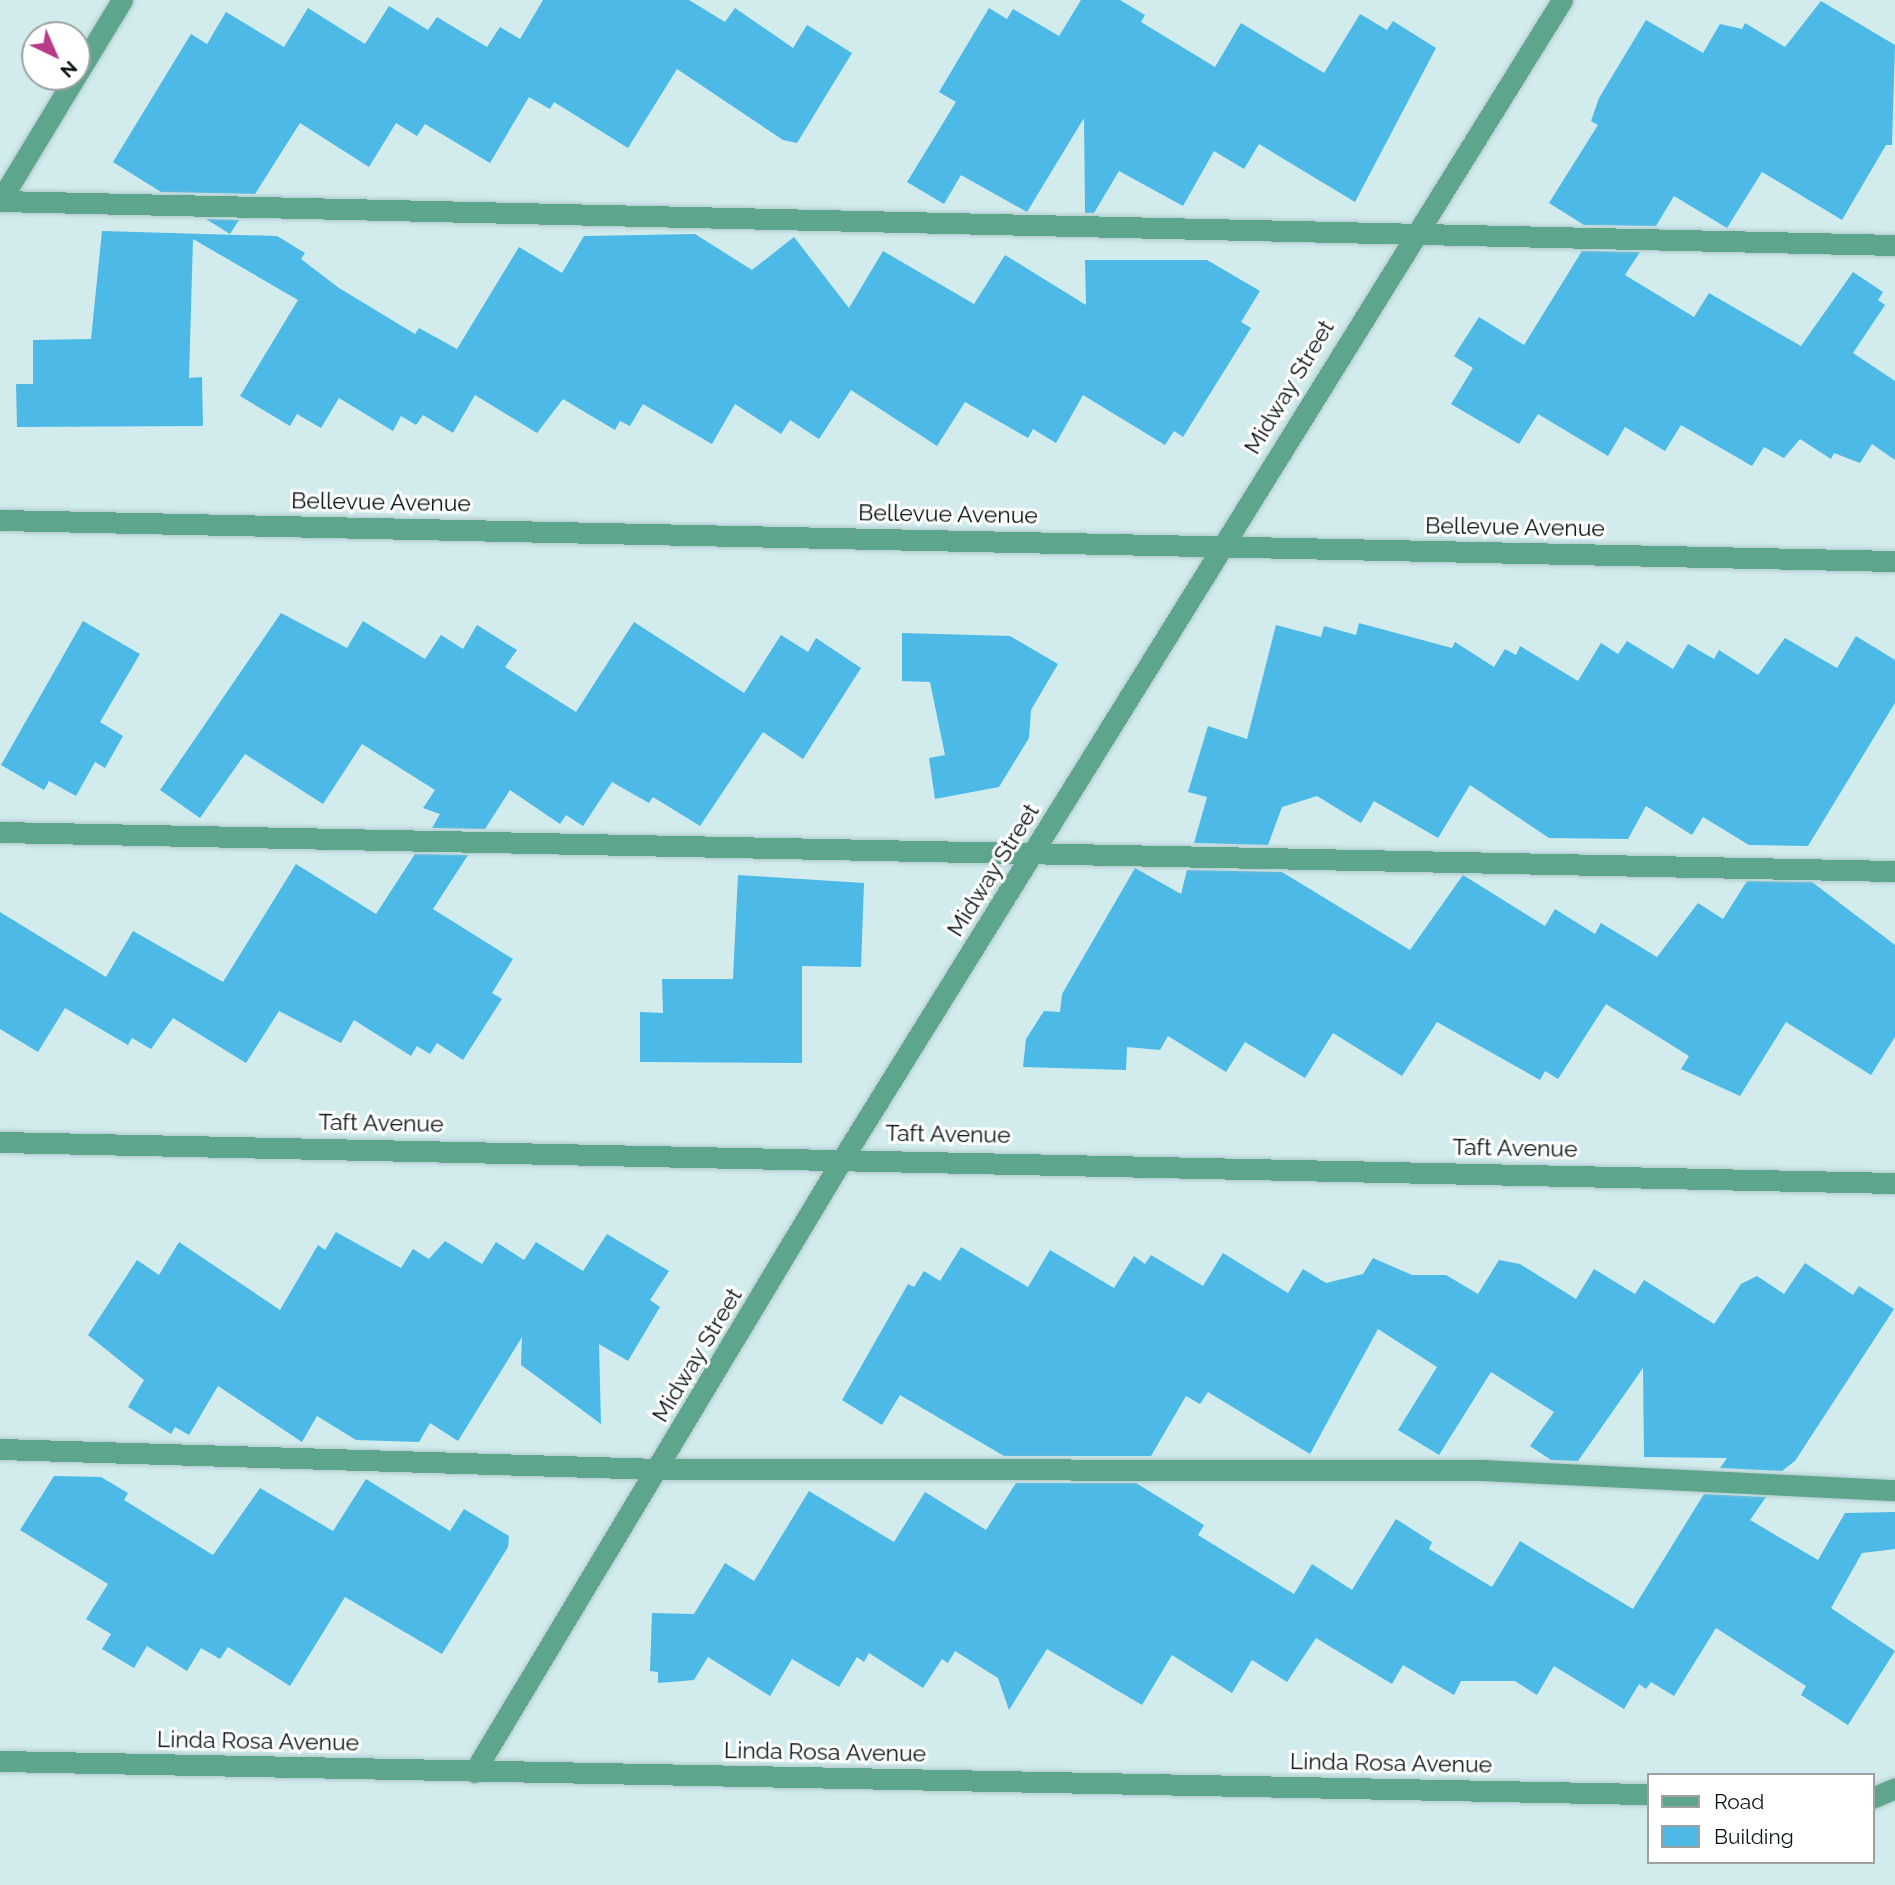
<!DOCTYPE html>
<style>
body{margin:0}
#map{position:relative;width:1895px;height:1885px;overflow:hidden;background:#d2eced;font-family:Raleway,sans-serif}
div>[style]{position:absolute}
.building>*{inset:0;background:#4cb9e7}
.roads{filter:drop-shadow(0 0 2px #b2c9ca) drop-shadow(0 0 2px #b2c9ca)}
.minor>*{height:21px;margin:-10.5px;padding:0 10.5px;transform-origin:10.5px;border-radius:10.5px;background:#5ea58e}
span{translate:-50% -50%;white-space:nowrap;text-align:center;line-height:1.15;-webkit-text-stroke:6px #fff;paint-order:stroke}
.street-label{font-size:23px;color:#0b1414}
.legend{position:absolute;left:1647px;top:1773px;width:228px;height:91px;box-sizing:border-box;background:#fff;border:2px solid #9da1a1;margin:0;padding:9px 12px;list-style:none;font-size:21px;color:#0b1414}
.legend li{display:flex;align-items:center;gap:14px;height:35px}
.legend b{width:35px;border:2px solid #9da1a1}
.north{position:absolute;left:21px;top:21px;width:70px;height:70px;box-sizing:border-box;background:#fff;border:2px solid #9da1a1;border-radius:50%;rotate:136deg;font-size:19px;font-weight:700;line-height:28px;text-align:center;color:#0b1414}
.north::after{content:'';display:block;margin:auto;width:24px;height:32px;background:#b83a89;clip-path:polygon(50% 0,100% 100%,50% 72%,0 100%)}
</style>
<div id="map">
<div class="building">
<div style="clip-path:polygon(543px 0,689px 0,725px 22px,735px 8px,793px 48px,807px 25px,852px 53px,797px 143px,783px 140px,677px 69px,628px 148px,554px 102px,550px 109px,529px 97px,490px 163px,425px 124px,417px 136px,396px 123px,369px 167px,300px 123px,255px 194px,161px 192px,113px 162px,191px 34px,207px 44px,226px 12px,284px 47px,308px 8px,365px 44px,389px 6px,428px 30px,437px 17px,487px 47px,500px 27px,520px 39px)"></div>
<div style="clip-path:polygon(1081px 0,1120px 0,1145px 15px,1141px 22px,1215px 67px,1241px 23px,1324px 73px,1360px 14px,1387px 30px,1393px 21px,1436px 48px,1355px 202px,1259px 144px,1244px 169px,1214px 151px,1183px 206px,1119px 171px,1094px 213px,1085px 213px,1084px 118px,1027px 212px,961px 175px,944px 204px,907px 182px,956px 102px,939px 92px,989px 8px,1007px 19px,1013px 9px,1059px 36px)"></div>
<div style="clip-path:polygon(1821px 1px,1895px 45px,1892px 145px,1886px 145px,1842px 220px,1762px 172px,1727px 228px,1674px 196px,1656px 226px,1584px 225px,1549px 203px,1598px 125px,1591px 121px,1599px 98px,1646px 20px,1703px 53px,1720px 24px,1742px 29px,1745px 23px,1785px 47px)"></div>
<div style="clip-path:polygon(206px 219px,239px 220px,230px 234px)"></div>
<div style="clip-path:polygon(102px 231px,277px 236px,305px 253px,301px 259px,339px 288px,415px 334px,419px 328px,457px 349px,519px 247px,562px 273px,584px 236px,695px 234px,752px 270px,794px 237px,849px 308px,883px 251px,974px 304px,1005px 255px,1086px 305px,1085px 260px,1207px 260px,1260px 291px,1241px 322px,1251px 328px,1183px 437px,1174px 431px,1165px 445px,1083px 395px,1056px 443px,1033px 429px,1028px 438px,965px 402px,937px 446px,851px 390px,819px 439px,790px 420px,781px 434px,735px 404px,712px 444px,643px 404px,630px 426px,620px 421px,615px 430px,563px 399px,537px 433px,475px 395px,453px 433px,423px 415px,416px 425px,401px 416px,393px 431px,339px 398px,321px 428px,297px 414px,290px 426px,240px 396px,298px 300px,193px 239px,189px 378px,202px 377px,203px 426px,17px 427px,16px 384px,33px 384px,33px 340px,91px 339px)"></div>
<div style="clip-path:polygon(1582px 251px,1640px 252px,1625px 275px,1694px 317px,1709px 293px,1801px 346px,1853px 272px,1883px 292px,1878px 300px,1885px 305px,1853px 353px,1895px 381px,1895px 460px,1872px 444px,1860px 463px,1834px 453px,1831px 459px,1800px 439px,1784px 458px,1764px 447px,1752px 466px,1681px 425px,1665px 451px,1625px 427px,1608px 456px,1538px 414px,1519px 444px,1451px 404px,1473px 368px,1454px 356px,1479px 317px,1524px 345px)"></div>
<div style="clip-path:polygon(281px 613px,347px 648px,363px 621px,425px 659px,441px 635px,463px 649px,477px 625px,517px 650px,505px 667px,576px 712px,634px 622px,744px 693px,781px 635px,808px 652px,816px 638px,861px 668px,803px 759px,763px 732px,700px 826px,653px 797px,649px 803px,612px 782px,583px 826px,566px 815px,560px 824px,510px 790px,485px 829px,432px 828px,440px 814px,423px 808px,435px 790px,362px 744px,323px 804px,245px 754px,200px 818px,160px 790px)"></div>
<div style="clip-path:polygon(83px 621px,140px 654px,100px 722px,123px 736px,105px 768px,95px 762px,76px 796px,49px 781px,44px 790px,1px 765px)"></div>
<div style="clip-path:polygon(1359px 623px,1452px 648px,1455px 642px,1494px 667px,1505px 649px,1516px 655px,1520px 646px,1578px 681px,1601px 643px,1618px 654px,1627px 641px,1673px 669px,1688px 644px,1714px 659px,1719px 650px,1758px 675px,1785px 638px,1837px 668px,1856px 636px,1895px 660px,1895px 703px,1808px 846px,1749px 845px,1703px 817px,1692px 835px,1646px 806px,1628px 839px,1549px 838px,1470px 785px,1438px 838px,1374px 801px,1361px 823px,1317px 796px,1282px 807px,1268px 845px,1194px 843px,1207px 797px,1188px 792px,1208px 726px,1247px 739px,1276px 625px,1321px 637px,1324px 626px,1356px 635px)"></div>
<div style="clip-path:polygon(902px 633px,1010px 636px,1058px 664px,1031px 710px,1029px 738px,999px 787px,935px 799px,929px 758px,945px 755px,930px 682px,902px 681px)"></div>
<div style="clip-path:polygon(415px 854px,468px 855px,433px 909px,513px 959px,492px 993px,502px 999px,463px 1060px,437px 1043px,430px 1054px,417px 1046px,411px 1056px,354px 1020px,341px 1043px,279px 1011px,246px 1063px,173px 1018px,151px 1049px,132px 1038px,128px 1045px,65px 1008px,38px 1052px,0 1029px,0 912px,106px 977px,133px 931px,223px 982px,296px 864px,376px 914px)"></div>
<div style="clip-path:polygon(1135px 868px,1181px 894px,1187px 870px,1282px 872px,1410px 950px,1463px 875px,1545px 926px,1555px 909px,1595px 934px,1601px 923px,1657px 957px,1698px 903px,1723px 919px,1747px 881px,1812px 882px,1895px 945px,1895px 1037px,1871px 1075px,1786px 1022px,1740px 1096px,1681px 1069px,1689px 1056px,1606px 1004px,1558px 1079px,1545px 1071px,1540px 1080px,1437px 1022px,1402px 1076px,1333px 1033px,1305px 1078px,1245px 1042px,1226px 1072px,1168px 1036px,1160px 1050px,1127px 1047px,1126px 1070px,1023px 1067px,1026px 1039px,1044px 1011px,1060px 1012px,1062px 994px)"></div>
<div style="clip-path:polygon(738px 875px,864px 883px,861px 967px,802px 966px,802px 1063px,640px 1062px,640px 1012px,663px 1013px,662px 979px,733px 979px)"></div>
<div style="clip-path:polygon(336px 1232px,401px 1268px,413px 1249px,429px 1259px,445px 1241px,482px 1264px,496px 1242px,524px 1260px,536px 1242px,583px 1271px,607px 1234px,669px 1271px,650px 1300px,660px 1307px,628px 1361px,599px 1344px,601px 1424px,521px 1365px,522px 1337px,458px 1441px,430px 1423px,419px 1442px,356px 1440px,317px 1416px,302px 1442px,218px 1386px,189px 1435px,175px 1427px,171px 1434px,128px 1407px,144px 1380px,88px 1335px,137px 1260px,159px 1275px,179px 1242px,280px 1310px,318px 1245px,325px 1250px)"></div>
<div style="clip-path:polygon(961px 1247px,1028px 1287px,1050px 1250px,1114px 1288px,1134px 1256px,1145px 1264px,1151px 1255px,1203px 1286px,1223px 1253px,1288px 1293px,1303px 1269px,1326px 1283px,1363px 1274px,1373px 1258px,1412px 1275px,1446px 1275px,1478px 1294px,1499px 1260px,1520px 1264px,1576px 1299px,1594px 1269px,1635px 1294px,1644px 1280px,1714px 1324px,1741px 1284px,1757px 1276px,1784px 1294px,1805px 1263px,1853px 1295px,1859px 1286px,1894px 1309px,1795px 1461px,1782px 1471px,1720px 1468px,1727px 1458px,1644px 1457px,1643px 1368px,1578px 1461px,1551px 1460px,1530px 1446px,1554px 1412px,1491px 1372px,1439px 1455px,1398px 1430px,1437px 1367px,1378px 1329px,1310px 1454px,1208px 1392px,1200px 1404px,1186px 1396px,1151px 1456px,1004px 1456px,900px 1395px,882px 1425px,842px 1400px,908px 1284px,914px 1287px,924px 1271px,940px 1281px)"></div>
<div style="clip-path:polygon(54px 1476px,101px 1477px,128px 1493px,124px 1500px,213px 1555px,260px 1488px,333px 1531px,366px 1479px,450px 1531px,464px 1509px,509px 1536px,508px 1547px,442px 1654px,345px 1597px,290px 1686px,228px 1647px,220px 1659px,201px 1648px,187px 1671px,147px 1646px,134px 1668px,102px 1649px,111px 1634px,86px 1619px,108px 1584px,20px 1530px)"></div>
<div style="clip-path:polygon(1016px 1483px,1136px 1483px,1204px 1525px,1198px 1535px,1294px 1594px,1312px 1564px,1352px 1590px,1396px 1519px,1432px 1542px,1429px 1549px,1492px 1587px,1520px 1541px,1633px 1609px,1704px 1494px,1766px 1497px,1750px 1520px,1818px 1560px,1845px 1513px,1895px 1512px,1895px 1549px,1862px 1553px,1831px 1608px,1895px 1651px,1848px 1725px,1801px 1695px,1806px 1686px,1716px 1628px,1674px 1696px,1651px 1682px,1646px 1689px,1639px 1684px,1624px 1709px,1554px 1666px,1537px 1695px,1515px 1681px,1461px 1681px,1454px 1695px,1403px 1665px,1392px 1684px,1316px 1638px,1287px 1682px,1252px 1660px,1232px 1693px,1172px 1655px,1142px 1705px,1047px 1649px,1009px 1710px,998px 1678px,955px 1651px,948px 1663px,942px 1659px,923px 1688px,869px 1653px,864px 1662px,857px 1657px,839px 1687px,792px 1659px,770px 1696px,708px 1657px,694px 1680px,658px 1683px,658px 1672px,650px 1671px,652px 1613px,694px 1614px,725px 1563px,754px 1581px,809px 1491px,894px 1542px,925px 1492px,986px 1530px)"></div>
</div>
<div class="roads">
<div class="minor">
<div style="left:77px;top:74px;width:87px;rotate:-58.7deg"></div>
<div style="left:0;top:201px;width:1896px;rotate:1.33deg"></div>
<div style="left:0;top:201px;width:145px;rotate:-58.8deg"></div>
<div style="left:0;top:520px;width:1895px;rotate:1.24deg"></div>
<div style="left:0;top:832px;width:1895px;rotate:1.18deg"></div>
<div style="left:0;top:1142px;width:1895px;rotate:1.24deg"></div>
<div style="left:0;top:1449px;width:659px;rotate:1.74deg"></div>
<div style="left:659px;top:1469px;width:824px;rotate:0.07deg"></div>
<div style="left:1483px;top:1470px;width:412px;rotate:2.8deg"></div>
<div style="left:0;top:1761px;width:1648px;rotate:1.15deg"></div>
<div style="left:474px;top:1772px;width:716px;rotate:-59deg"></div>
<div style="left:843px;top:1158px;width:1363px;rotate:-58.16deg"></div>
<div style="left:1872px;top:1798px;width:25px;rotate:-23deg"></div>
</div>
</div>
<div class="street-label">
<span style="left:1289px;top:387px;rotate:-59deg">Midway Street</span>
<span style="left:381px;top:502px;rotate:1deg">Bellevue Avenue</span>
<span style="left:948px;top:514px;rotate:1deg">Bellevue Avenue</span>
<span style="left:1515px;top:527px;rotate:1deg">Bellevue Avenue</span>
<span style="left:993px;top:870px;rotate:-58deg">Midway Street</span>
<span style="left:381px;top:1123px;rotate:1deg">Taft Avenue</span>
<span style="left:948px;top:1134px;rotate:1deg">Taft Avenue</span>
<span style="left:1515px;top:1148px;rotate:1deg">Taft Avenue</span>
<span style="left:697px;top:1355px;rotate:-59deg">Midway Street</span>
<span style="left:258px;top:1741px;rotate:1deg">Linda Rosa Avenue</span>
<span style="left:825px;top:1752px;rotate:1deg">Linda Rosa Avenue</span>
<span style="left:1391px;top:1763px;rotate:1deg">Linda Rosa Avenue</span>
</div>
<ul class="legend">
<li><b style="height:9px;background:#5ea58e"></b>Road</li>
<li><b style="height:19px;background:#4cb9e7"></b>Building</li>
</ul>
<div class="north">N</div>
</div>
